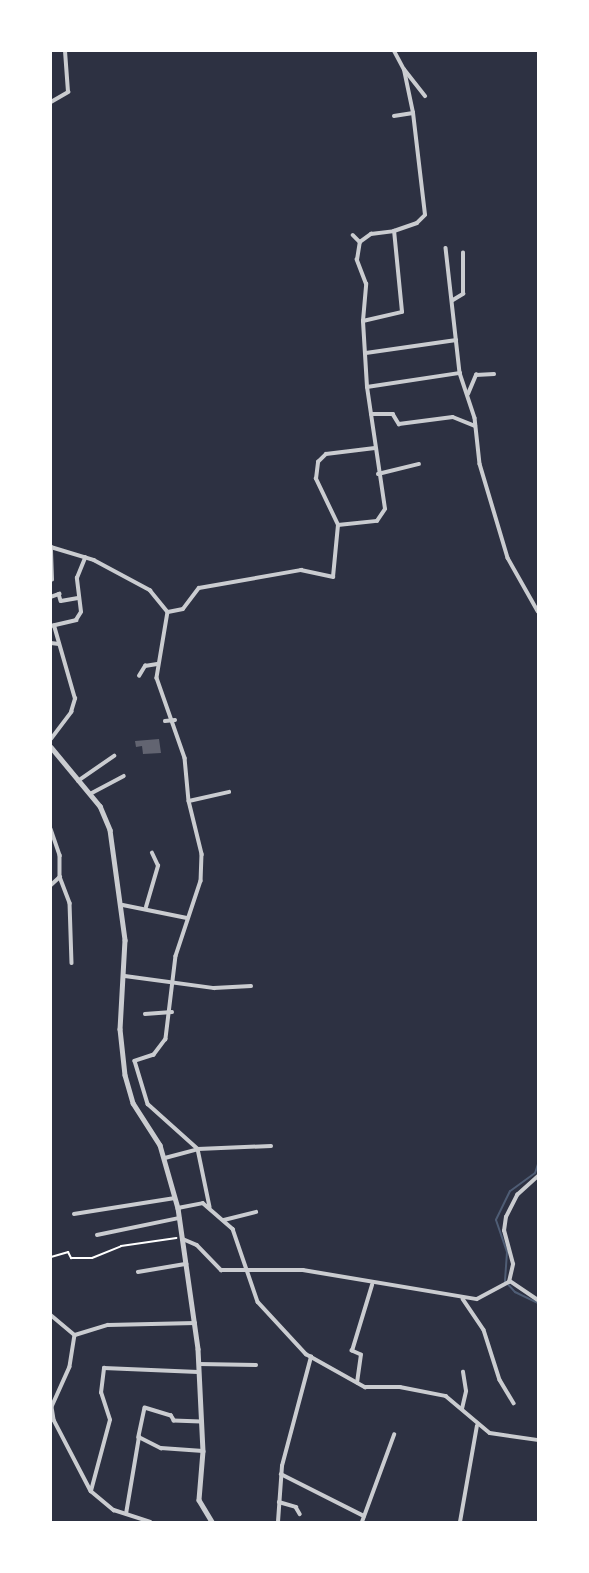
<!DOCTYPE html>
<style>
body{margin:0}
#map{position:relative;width:589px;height:1573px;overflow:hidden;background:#2d3142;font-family:Arial,sans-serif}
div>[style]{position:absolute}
.stream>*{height:2px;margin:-1px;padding:0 1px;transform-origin:1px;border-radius:1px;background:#4f5d75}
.building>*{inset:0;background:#626471}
.path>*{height:2px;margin:-1px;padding:0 1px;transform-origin:1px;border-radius:1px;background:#fff}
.minor>*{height:3.5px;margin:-1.75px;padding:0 1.75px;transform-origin:1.75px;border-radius:1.75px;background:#caccd0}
.tertiary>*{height:4.5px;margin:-2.25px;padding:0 2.25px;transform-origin:2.25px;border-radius:2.25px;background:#caccd0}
span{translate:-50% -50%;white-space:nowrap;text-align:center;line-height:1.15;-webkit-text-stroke:5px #fff;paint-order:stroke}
.frame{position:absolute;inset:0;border:52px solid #fff;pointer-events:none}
</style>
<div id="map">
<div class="stream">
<div style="left:538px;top:1164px;width:9px;rotate:108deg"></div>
<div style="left:535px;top:1173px;width:31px;rotate:144deg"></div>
<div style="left:510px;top:1191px;width:32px;rotate:116deg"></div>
<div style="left:496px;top:1220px;width:34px;rotate:71deg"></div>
<div style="left:507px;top:1252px;width:29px;rotate:94deg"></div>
<div style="left:505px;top:1281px;width:15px;rotate:48deg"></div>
<div style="left:515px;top:1292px;width:25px;rotate:26deg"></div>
</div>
<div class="building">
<div style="clip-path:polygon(159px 739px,161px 753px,143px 754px,142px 746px,136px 747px,135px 741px)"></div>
</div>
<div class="path">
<div style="left:51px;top:1257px;width:18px;rotate:-16deg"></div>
<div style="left:68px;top:1252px;width:7px;rotate:63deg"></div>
<div style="left:71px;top:1258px;width:21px"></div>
<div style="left:92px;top:1258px;width:31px;rotate:-22deg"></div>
<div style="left:121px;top:1246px;width:56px;rotate:-8.3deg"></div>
</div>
<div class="minor">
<div style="left:405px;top:70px;width:33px;rotate:52deg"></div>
<div style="left:51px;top:102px;width:20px;rotate:-30deg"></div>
<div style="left:68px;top:92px;width:41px;rotate:-94.2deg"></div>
<div style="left:394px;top:116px;width:19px;rotate:-9deg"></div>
<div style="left:353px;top:235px;width:10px;rotate:45deg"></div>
<div style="left:446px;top:248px;width:126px;rotate:83.6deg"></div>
<div style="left:460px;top:373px;width:47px;rotate:71.6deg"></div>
<div style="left:475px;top:418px;width:46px;rotate:83.8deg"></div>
<div style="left:480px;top:464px;width:98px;rotate:73.4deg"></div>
<div style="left:508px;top:558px;width:61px;rotate:60.5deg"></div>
<div style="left:453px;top:300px;width:12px;rotate:-31deg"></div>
<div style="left:463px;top:294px;width:41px;rotate:-90deg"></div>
<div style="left:363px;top:321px;width:37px;rotate:-85deg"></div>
<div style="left:366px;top:284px;width:26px;rotate:-111deg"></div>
<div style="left:357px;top:260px;width:18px;rotate:-81deg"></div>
<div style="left:360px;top:242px;width:14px;rotate:-36deg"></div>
<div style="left:371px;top:234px;width:23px;rotate:-7deg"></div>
<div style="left:366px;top:353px;width:91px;rotate:-8.2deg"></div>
<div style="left:367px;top:387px;width:94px;rotate:-8.6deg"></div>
<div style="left:468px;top:394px;width:21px;rotate:-67deg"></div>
<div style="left:476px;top:375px;width:18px;rotate:-3deg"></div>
<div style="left:371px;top:414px;width:22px"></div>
<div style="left:393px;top:414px;width:12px;rotate:59deg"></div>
<div style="left:399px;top:424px;width:54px;rotate:-7.4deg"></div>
<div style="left:453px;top:417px;width:24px;rotate:22deg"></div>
<div style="left:378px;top:474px;width:42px;rotate:-13.7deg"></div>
<div style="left:338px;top:525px;width:39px;rotate:-6deg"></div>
<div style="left:377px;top:521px;width:14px;rotate:-56deg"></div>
<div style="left:385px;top:509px;width:123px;rotate:-98.4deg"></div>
<div style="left:367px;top:387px;width:66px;rotate:-93.5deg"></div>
<div style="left:363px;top:321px;width:40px;rotate:-13deg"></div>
<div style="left:402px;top:312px;width:81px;rotate:-95.6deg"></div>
<div style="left:394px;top:231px;width:24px;rotate:-19deg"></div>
<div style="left:417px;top:223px;width:11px;rotate:-45deg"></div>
<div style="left:425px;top:215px;width:103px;rotate:-96.7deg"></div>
<div style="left:413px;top:113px;width:44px;rotate:-101.8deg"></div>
<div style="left:404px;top:70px;width:21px;rotate:-118deg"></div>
<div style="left:52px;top:580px;width:33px;rotate:-92deg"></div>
<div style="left:51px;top:547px;width:45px;rotate:16.8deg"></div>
<div style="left:94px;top:560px;width:64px;rotate:28.2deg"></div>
<div style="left:150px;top:590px;width:28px;rotate:51deg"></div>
<div style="left:168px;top:612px;width:67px;rotate:99.5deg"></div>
<div style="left:157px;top:678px;width:85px;rotate:70.7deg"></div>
<div style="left:185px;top:758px;width:43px;rotate:84.7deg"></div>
<div style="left:189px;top:801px;width:55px;rotate:76.2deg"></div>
<div style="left:202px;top:854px;width:27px;rotate:92deg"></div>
<div style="left:201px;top:881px;width:79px;rotate:108.4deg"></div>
<div style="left:176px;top:956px;width:84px;rotate:96.9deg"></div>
<div style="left:166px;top:1039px;width:20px;rotate:127deg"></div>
<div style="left:154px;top:1055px;width:20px;rotate:162deg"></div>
<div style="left:135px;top:1061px;width:45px;rotate:73.2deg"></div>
<div style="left:148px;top:1104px;width:67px;rotate:42deg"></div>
<div style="left:198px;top:1149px;width:59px;rotate:78.3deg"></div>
<div style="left:51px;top:597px;width:9px;rotate:-21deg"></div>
<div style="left:59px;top:594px;width:7px;rotate:74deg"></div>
<div style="left:61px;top:601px;width:17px;rotate:-10deg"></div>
<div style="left:168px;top:612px;width:15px;rotate:-11deg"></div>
<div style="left:183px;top:609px;width:26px;rotate:-53deg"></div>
<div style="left:199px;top:588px;width:104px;rotate:-10deg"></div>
<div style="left:301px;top:570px;width:33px;rotate:12deg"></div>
<div style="left:333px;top:577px;width:52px;rotate:-84.5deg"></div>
<div style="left:338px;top:525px;width:51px;rotate:-115.6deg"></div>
<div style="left:316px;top:479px;width:17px;rotate:-83deg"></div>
<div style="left:318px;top:462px;width:11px;rotate:-45deg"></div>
<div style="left:326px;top:454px;width:49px;rotate:-7deg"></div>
<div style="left:51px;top:626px;width:26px;rotate:-13deg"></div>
<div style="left:76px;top:620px;width:9px;rotate:-58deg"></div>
<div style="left:81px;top:612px;width:34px;rotate:-97deg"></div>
<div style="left:77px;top:578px;width:22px;rotate:-68deg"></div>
<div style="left:51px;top:643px;width:8px;rotate:7deg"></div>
<div style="left:139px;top:676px;width:12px;rotate:-59deg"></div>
<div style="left:145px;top:666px;width:12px;rotate:-9deg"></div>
<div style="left:165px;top:721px;width:10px;rotate:-6deg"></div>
<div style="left:51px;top:739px;width:34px;rotate:-53deg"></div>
<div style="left:71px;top:712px;width:14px;rotate:-73deg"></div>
<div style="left:75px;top:699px;width:76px;rotate:-106deg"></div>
<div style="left:78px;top:781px;width:44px;rotate:-34.8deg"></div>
<div style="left:90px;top:794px;width:38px;rotate:-28deg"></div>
<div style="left:189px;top:801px;width:41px;rotate:-12.7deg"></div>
<div style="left:51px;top:829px;width:28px;rotate:71deg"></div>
<div style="left:60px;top:855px;width:22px;rotate:90deg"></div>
<div style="left:60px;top:877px;width:28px;rotate:69deg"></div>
<div style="left:70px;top:903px;width:60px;rotate:88.1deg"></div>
<div style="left:51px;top:885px;width:12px;rotate:-42deg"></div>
<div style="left:123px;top:905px;width:65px;rotate:11.5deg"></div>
<div style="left:146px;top:907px;width:43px;rotate:-73.7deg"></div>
<div style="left:158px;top:866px;width:14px;rotate:-115deg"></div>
<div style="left:125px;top:976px;width:90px;rotate:7.7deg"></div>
<div style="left:214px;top:988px;width:37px;rotate:-3deg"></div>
<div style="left:145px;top:1014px;width:27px;rotate:-4deg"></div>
<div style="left:165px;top:1158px;width:34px;rotate:-15deg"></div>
<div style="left:198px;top:1149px;width:73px;rotate:-2.4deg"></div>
<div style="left:178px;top:1208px;width:25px;rotate:-11deg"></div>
<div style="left:203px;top:1203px;width:40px;rotate:41deg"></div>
<div style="left:233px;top:1229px;width:77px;rotate:71.1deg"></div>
<div style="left:258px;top:1302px;width:71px;rotate:47.3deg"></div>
<div style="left:306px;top:1354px;width:68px;rotate:29.2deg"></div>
<div style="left:365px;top:1387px;width:35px"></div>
<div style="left:400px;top:1387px;width:47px;rotate:11.1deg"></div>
<div style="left:446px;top:1396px;width:57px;rotate:40.1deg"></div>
<div style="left:490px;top:1433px;width:49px;rotate:8.3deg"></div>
<div style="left:74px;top:1214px;width:102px;rotate:-9deg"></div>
<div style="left:224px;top:1220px;width:33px;rotate:-14deg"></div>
<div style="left:97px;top:1235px;width:84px;rotate:-11.7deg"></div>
<div style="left:183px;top:1239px;width:15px;rotate:23deg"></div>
<div style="left:197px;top:1245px;width:35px;rotate:46deg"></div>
<div style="left:221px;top:1270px;width:82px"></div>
<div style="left:303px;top:1270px;width:176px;rotate:9.5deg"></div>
<div style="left:477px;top:1299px;width:36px;rotate:-28deg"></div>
<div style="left:509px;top:1282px;width:18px;rotate:-77deg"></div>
<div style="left:513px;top:1264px;width:34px;rotate:-105deg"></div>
<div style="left:504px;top:1231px;width:14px;rotate:-82deg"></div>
<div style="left:506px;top:1217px;width:25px;rotate:-63deg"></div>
<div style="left:517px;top:1195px;width:28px;rotate:-42deg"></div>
<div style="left:138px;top:1272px;width:49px;rotate:-9.5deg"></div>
<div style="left:510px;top:1281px;width:34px;rotate:34deg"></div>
<div style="left:463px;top:1299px;width:37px;rotate:56deg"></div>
<div style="left:484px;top:1330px;width:52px;rotate:72.3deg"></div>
<div style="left:500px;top:1380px;width:27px;rotate:59deg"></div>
<div style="left:51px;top:1315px;width:31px;rotate:40deg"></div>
<div style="left:75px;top:1335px;width:34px;rotate:-17deg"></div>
<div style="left:108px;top:1325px;width:87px;rotate:-1.3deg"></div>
<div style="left:75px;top:1335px;width:32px;rotate:99deg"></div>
<div style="left:70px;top:1367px;width:44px;rotate:114.2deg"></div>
<div style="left:52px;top:1407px;width:13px;rotate:81deg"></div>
<div style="left:54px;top:1420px;width:80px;rotate:62.5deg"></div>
<div style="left:91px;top:1491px;width:30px;rotate:40deg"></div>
<div style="left:114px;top:1510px;width:38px;rotate:18deg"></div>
<div style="left:199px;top:1364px;width:57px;rotate:1deg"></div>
<div style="left:357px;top:1383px;width:28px;rotate:-82deg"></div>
<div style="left:361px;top:1355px;width:10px;rotate:-156deg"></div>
<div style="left:352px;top:1351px;width:69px;rotate:-73.1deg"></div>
<div style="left:462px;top:1409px;width:18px;rotate:-77deg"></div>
<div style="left:466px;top:1391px;width:19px;rotate:-99deg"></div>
<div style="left:201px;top:1422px;width:27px;rotate:-178deg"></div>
<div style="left:174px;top:1421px;width:6px;rotate:-121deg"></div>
<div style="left:171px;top:1416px;width:27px;rotate:-163deg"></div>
<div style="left:145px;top:1408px;width:30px;rotate:102deg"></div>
<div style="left:139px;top:1437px;width:25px;rotate:27deg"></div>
<div style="left:161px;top:1448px;width:42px;rotate:4.1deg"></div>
<div style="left:281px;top:1474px;width:93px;rotate:26.8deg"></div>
<div style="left:91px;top:1491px;width:73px;rotate:-75deg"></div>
<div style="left:110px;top:1420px;width:28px;rotate:-108deg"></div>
<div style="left:101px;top:1393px;width:25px;rotate:-83deg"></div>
<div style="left:104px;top:1368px;width:94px;rotate:2.4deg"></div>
<div style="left:279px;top:1502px;width:18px;rotate:16deg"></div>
<div style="left:296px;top:1507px;width:8px;rotate:60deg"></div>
<div style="left:126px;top:1514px;width:78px;rotate:-80.4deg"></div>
<div style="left:278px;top:1522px;width:56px;rotate:-85.9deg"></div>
<div style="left:282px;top:1466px;width:113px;rotate:-75.1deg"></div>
<div style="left:362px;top:1522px;width:93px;rotate:-69.8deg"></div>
<div style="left:460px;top:1522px;width:97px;rotate:-80deg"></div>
</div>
<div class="tertiary">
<div style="left:51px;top:747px;width:77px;rotate:50.3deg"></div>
<div style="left:100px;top:806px;width:26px;rotate:67deg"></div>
<div style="left:110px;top:830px;width:111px;rotate:82.2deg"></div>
<div style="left:125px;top:940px;width:89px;rotate:93.2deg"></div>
<div style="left:120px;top:1029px;width:46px;rotate:83.8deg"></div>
<div style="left:125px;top:1075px;width:29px;rotate:74deg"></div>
<div style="left:133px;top:1103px;width:50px;rotate:57.3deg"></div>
<div style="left:160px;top:1145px;width:66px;rotate:74.1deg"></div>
<div style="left:178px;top:1208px;width:142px;rotate:81.9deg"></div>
<div style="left:198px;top:1349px;width:102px;rotate:87.2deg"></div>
<div style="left:203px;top:1451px;width:49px;rotate:94.7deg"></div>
<div style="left:199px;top:1500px;width:26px;rotate:59deg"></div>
</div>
<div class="frame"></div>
</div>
